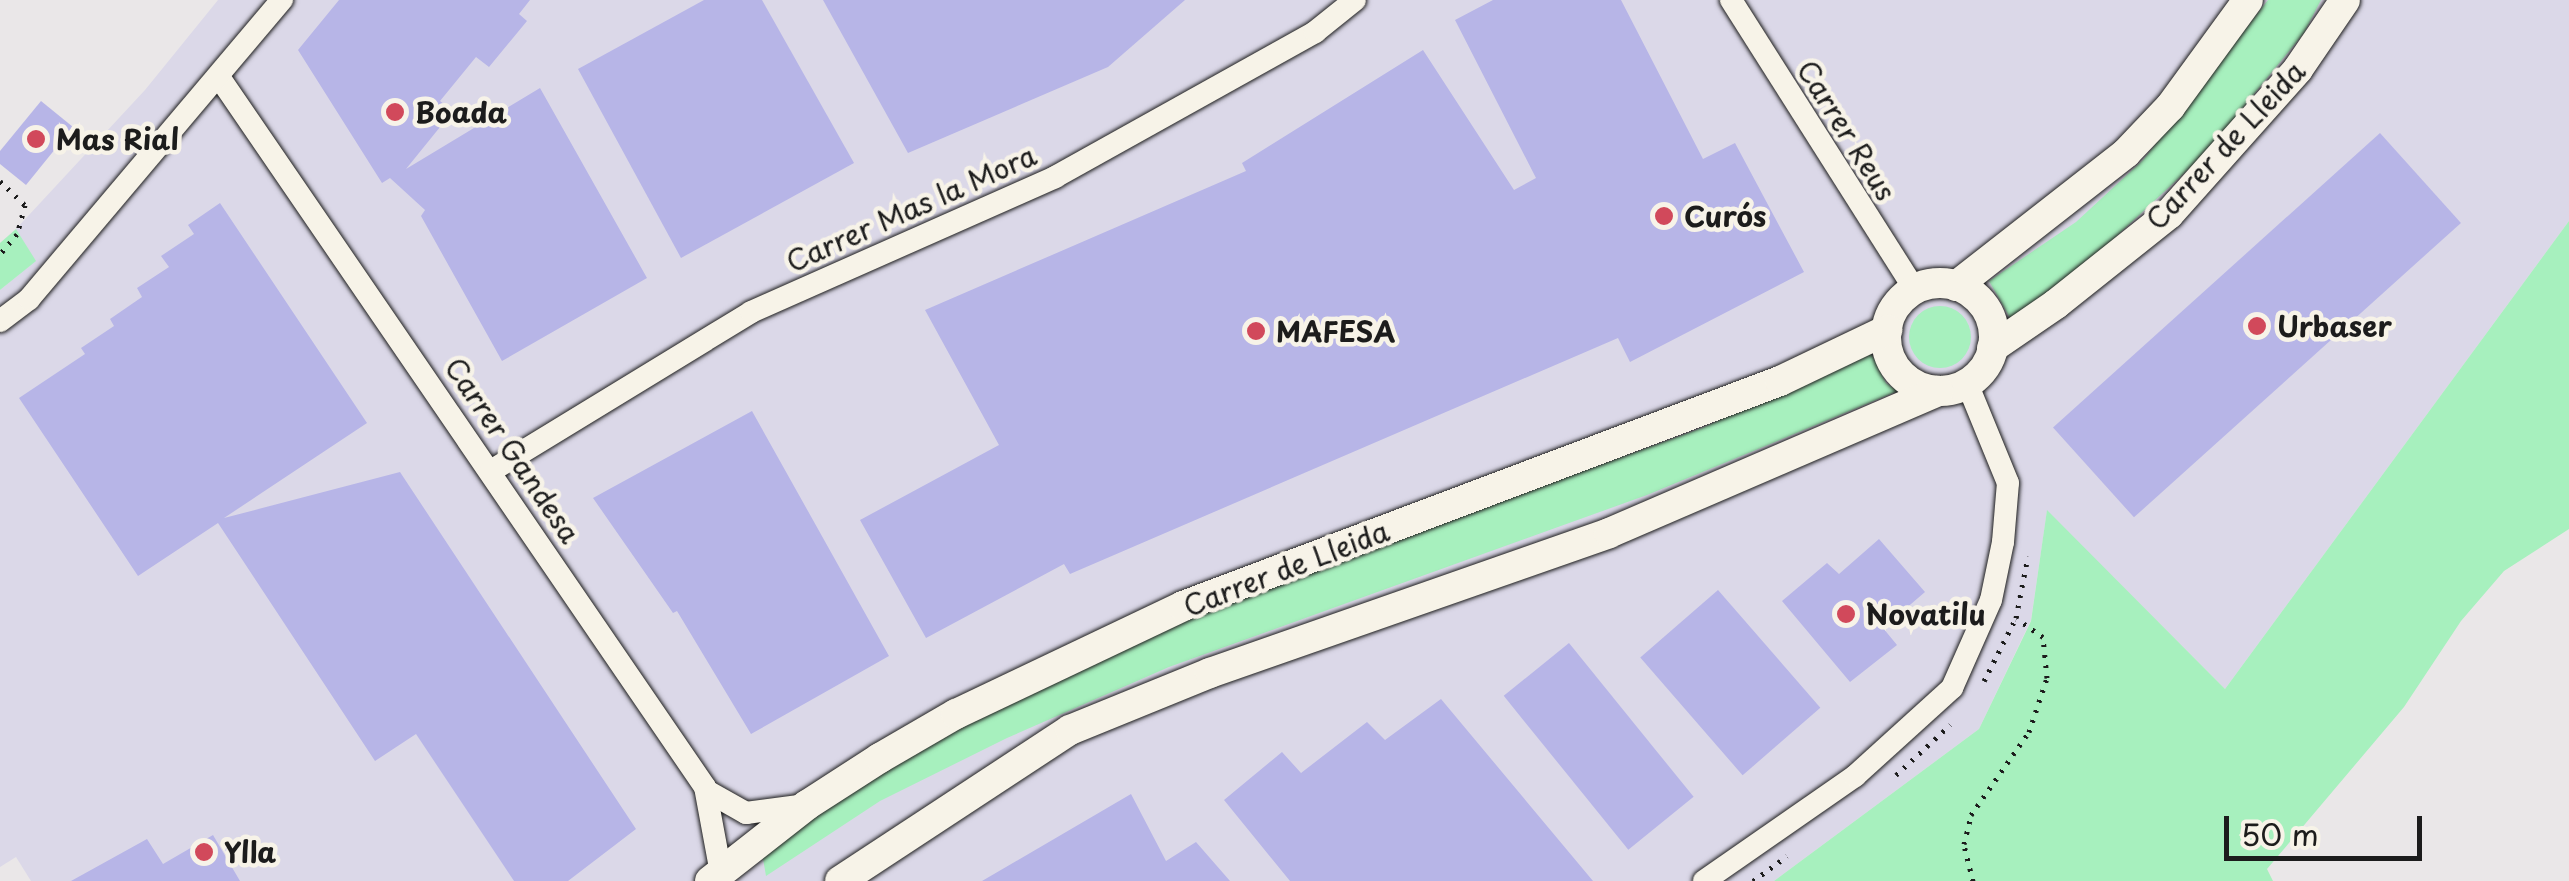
<!DOCTYPE html>
<meta charset="utf-8">
<style>
body{margin:0}
#map{position:relative;width:2569px;height:881px;overflow:hidden;background:#eae7e8;font-family:"Playpen Sans",sans-serif}
div>[style]{position:absolute}
.built>*{inset:0;background:#dbd8e8}
.green>*{inset:0;background:#a7f0be}
.round{border-radius:50%}
.building>*{inset:0;background:#b7b5e7;transform-origin:0 0}
.path>*{height:5px;margin-top:-2.5px;transform-origin:0;background:repeating-linear-gradient(90deg,#1c1c1c 0 2.5px,transparent 0 10.5px)}
.roads{filter:drop-shadow(0 0 2px #1c1c1c) drop-shadow(0 0 2px #1c1c1c)}
.street>*{height:22px;margin:-11px;padding:0 11px;transform-origin:11px;border-radius:11px;background:#f7f3e8}
.secondary>*{height:30px;margin:-15px;padding:0 15px;transform-origin:15px;border-radius:15px;background:#f7f3e8}
.secondary>.ring{margin:-15px;padding:0;box-sizing:content-box;background:none;border:30px solid #f7f3e8;border-radius:50%}
.dots>*{width:28px;height:28px;translate:-50% -50%;box-sizing:border-box;border:5px solid #f7f3e8;border-radius:50%}
span{translate:-50% -50%;white-space:nowrap;text-align:center;line-height:1.15;-webkit-text-stroke:9px #f7f3e8;paint-order:stroke}
.poi-label{font-size:28px;color:#1c1c1c;font-weight:700}
.left{translate:0 -50%;text-align:left}
.street-label{font-size:28px;color:#1c1c1c}
.scale{position:absolute;left:2224px;top:816px;width:198px;height:45px;box-sizing:border-box;border:5px solid #1c1c1c;border-top:0;padding-left:12px;font-size:30px;line-height:35px;white-space:nowrap;color:#1c1c1c;-webkit-text-stroke:8px #f7f3e8;paint-order:stroke}
</style>
<div id="map">
<div class="built">
<div style="clip-path:polygon(218px 0,2569px 0,2569px 221px,2225px 689px,2047px 511px,2031px 620px,1979px 729px,1774px 881px,31px 881px,16px 857px,0 867px,0 290px,35px 261px,16px 229px,145px 90px)"></div>
</div>
<div class="green">
<div style="clip-path:polygon(2268px 0,2321px 0,2304px 33px,2206px 153px,2078px 272px,2010px 318px,1989px 281px,2076px 222px,2143px 160px)"></div>
<div style="clip-path:polygon(2569px 221px,2569px 529px,2504px 571px,2461px 621px,2404px 707px,2267px 869px,2273px 881px,1774px 881px,1979px 729px,2031px 621px,2047px 510px,2225px 689px)"></div>
<div style="clip-path:polygon(16px 229px,36px 261px,0 290px,0 243px)"></div>
<div class="round" style="left:1909px;top:306px;width:62px;height:62px"></div>
<div style="clip-path:polygon(1870px 351px,1886px 383px,1898px 391px,1647px 495px,1169px 667px,1007px 738px,880px 801px,766px 876px,762px 853px,831px 803px,956px 727px,1113px 649px,1250px 592px,1702px 428px)"></div>
</div>
<div class="building">
<div style="clip-path:polygon(339px 0,530px 0,519px 14px,527px 21px,489px 67px,476px 57px,440px 101px,453px 111px,406px 169px,540px 88px,647px 278px,502px 361px,421px 216px,425px 210px,390px 178px,382px 183px,298px 50px)"></div>
<div style="clip-path:polygon(704px 0,762px 0,854px 163px,681px 258px,578px 69px)"></div>
<div style="clip-path:polygon(823px 0,1185px 0,1108px 67px,908px 153px)"></div>
<div style="clip-path:polygon(1493px 0,1621px 0,1703px 159px,1735px 143px,1804px 272px,1630px 362px,1618px 338px,1070px 574px,1064px 564px,926px 638px,860px 520px,999px 445px,925px 310px,1246px 171px,1242px 163px,1423px 50px,1514px 190px,1536px 178px,1455px 20px)"></div>
<div style="clip-path:polygon(41px 101px,73px 127px,26px 185px,0 164px,0 151px)"></div>
<div style="left:2380px;top:133px;width:121px;height:440px;rotate:48deg"></div>
<div style="clip-path:polygon(220px 203px,367px 423px,224px 518px,400px 472px,636px 829px,568px 881px,514px 881px,416px 734px,375px 761px,218px 523px,138px 576px,19px 398px,85px 354px,81px 348px,114px 326px,110px 319px,142px 297px,137px 288px,169px 267px,161px 256px,194px 234px,188px 225px)"></div>
<div style="clip-path:polygon(752px 411px,889px 656px,751px 734px,677px 611px,673px 613px,593px 498px)"></div>
<div style="clip-path:polygon(1879px 539px,1925px 592px,1883px 628px,1897px 645px,1850px 682px,1782px 601px,1827px 563px,1839px 574px)"></div>
<div style="left:1718px;top:590px;width:156px;height:103px;rotate:49deg"></div>
<div style="left:1569px;top:643px;width:198px;height:84px;rotate:51deg"></div>
<div style="clip-path:polygon(1441px 699px,1593px 881px,1290px 881px,1224px 800px,1282px 752px,1301px 773px,1367px 722px,1385px 740px)"></div>
<div style="clip-path:polygon(1131px 794px,1166px 861px,1196px 842px,1230px 881px,982px 881px)"></div>
<div style="clip-path:polygon(213px 835px,240px 881px,71px 881px,147px 839px,163px 864px)"></div>
</div>
<div class="path">
<div style="left:0;top:181px;width:35px;rotate:44deg"></div>
<div style="left:25px;top:205px;width:30px;rotate:105deg"></div>
<div style="left:17px;top:234px;width:26px;rotate:130deg"></div>
<div style="left:1984px;top:681px;width:71px;rotate:-63.1deg"></div>
<div style="left:2016px;top:618px;width:63px;rotate:-79deg"></div>
<div style="left:1896px;top:775px;width:74px;rotate:-42.8deg"></div>
<div style="left:1753px;top:881px;width:42px;rotate:-36.3deg"></div>
<div style="left:1973px;top:881px;width:38px;rotate:-104deg"></div>
<div style="left:1964px;top:844px;width:30px;rotate:-76deg"></div>
<div style="left:1971px;top:815px;width:101px;rotate:-55.1deg"></div>
<div style="left:2029px;top:732px;width:57px;rotate:-71.6deg"></div>
<div style="left:2047px;top:678px;width:41px;rotate:-95.6deg"></div>
<div style="left:2043px;top:637px;width:32px;rotate:-145deg"></div>
</div>
<div class="roads">
<div class="street">
<div style="left:1731px;top:0;width:343px;rotate:57.6deg"></div>
<div style="left:219px;top:77px;width:860px;rotate:55.61deg"></div>
<div style="left:705px;top:787px;width:87px;rotate:79.5deg"></div>
<div style="left:0;top:321px;width:36px;rotate:-37deg"></div>
<div style="left:29px;top:299px;width:392px;rotate:-49.8deg"></div>
<div style="left:491px;top:471px;width:305px;rotate:-31.4deg"></div>
<div style="left:751px;top:312px;width:333px;rotate:-23.9deg"></div>
<div style="left:1055px;top:177px;width:298px;rotate:-29.1deg"></div>
<div style="left:1315px;top:32px;width:51px;rotate:-38.7deg"></div>
<div style="left:707px;top:791px;width:45px;rotate:29.4deg"></div>
<div style="left:746px;top:813px;width:61px;rotate:-7.6deg"></div>
<div style="left:1704px;top:881px;width:184px;rotate:-34.8deg"></div>
<div style="left:1855px;top:776px;width:131px;rotate:-42.2deg"></div>
<div style="left:1952px;top:688px;width:96px;rotate:-66.1deg"></div>
<div style="left:1991px;top:600px;width:59px;rotate:-78.3deg"></div>
<div style="left:2003px;top:542px;width:59px;rotate:-85.2deg"></div>
<div style="left:2008px;top:483px;width:108px;rotate:-112.3deg"></div>
</div>
<div class="secondary">
<div class="ring" style="left:1886px;top:283px;width:78px;height:78px"></div>
<div style="left:1956px;top:286px;width:216px;rotate:-38deg"></div>
<div style="left:2126px;top:153px;width:64px;rotate:-46.3deg"></div>
<div style="left:2170px;top:107px;width:132px;rotate:-53.9deg"></div>
<div style="left:1992px;top:348px;width:78px;rotate:-34.5deg"></div>
<div style="left:2056px;top:304px;width:144px;rotate:-38.5deg"></div>
<div style="left:2169px;top:214px;width:194px;rotate:-48.3deg"></div>
<div style="left:2298px;top:69px;width:83px;rotate:-55.7deg"></div>
<div style="left:710px;top:881px;width:123px;rotate:-38.1deg"></div>
<div style="left:807px;top:805px;width:87px;rotate:-32.8deg"></div>
<div style="left:880px;top:758px;width:88px;rotate:-30.1deg"></div>
<div style="left:956px;top:714px;width:251px;rotate:-25.4deg"></div>
<div style="left:1183px;top:606px;width:638px;rotate:-20.65deg"></div>
<div style="left:1780px;top:381px;width:119px;rotate:-25.5deg"></div>
<div style="left:840px;top:881px;width:275px;rotate:-33.3deg"></div>
<div style="left:1070px;top:730px;width:151px;rotate:-22.2deg"></div>
<div style="left:1210px;top:673px;width:423px;rotate:-19.3deg"></div>
<div style="left:1609px;top:533px;width:359px;rotate:-23.3deg"></div>
</div>
</div>
<div class="dots">
<div style="left:395px;top:112px;background:#d1495b"></div>
<div style="left:36px;top:139px;background:#d1495b"></div>
<div style="left:1664px;top:216px;background:#d1495b"></div>
<div style="left:2257px;top:326px;background:#d1495b"></div>
<div style="left:1256px;top:331px;background:#d1495b"></div>
<div style="left:1846px;top:614px;background:#d1495b"></div>
<div style="left:204px;top:852px;background:#d1495b"></div>
</div>
<div class="poi-label">
<span class="left" style="left:415px;top:112px">Boada</span>
<span class="left" style="left:56px;top:139px">Mas Rial</span>
<span class="left" style="left:1684px;top:216px">Curós</span>
<span class="left" style="left:2277px;top:326px">Urbaser</span>
<span class="left" style="left:1276px;top:331px">MAFESA</span>
<span class="left" style="left:1866px;top:614px">Novatilu</span>
<span class="left" style="left:224px;top:852px">Ylla</span>
</div>
<div class="street-label">
<span style="left:1847px;top:130px;rotate:58deg">Carrer Reus</span>
<span style="left:2225px;top:145px;rotate:-47deg">Carrer de Lleida</span>
<span style="left:911px;top:208px;rotate:-24deg">Carrer Mas la Mora</span>
<span style="left:513px;top:450px;rotate:56deg">Carrer Gandesa</span>
<span style="left:1286px;top:568px;rotate:-21deg">Carrer de Lleida</span>
</div>
<div class="scale">50 m</div>
</div>
